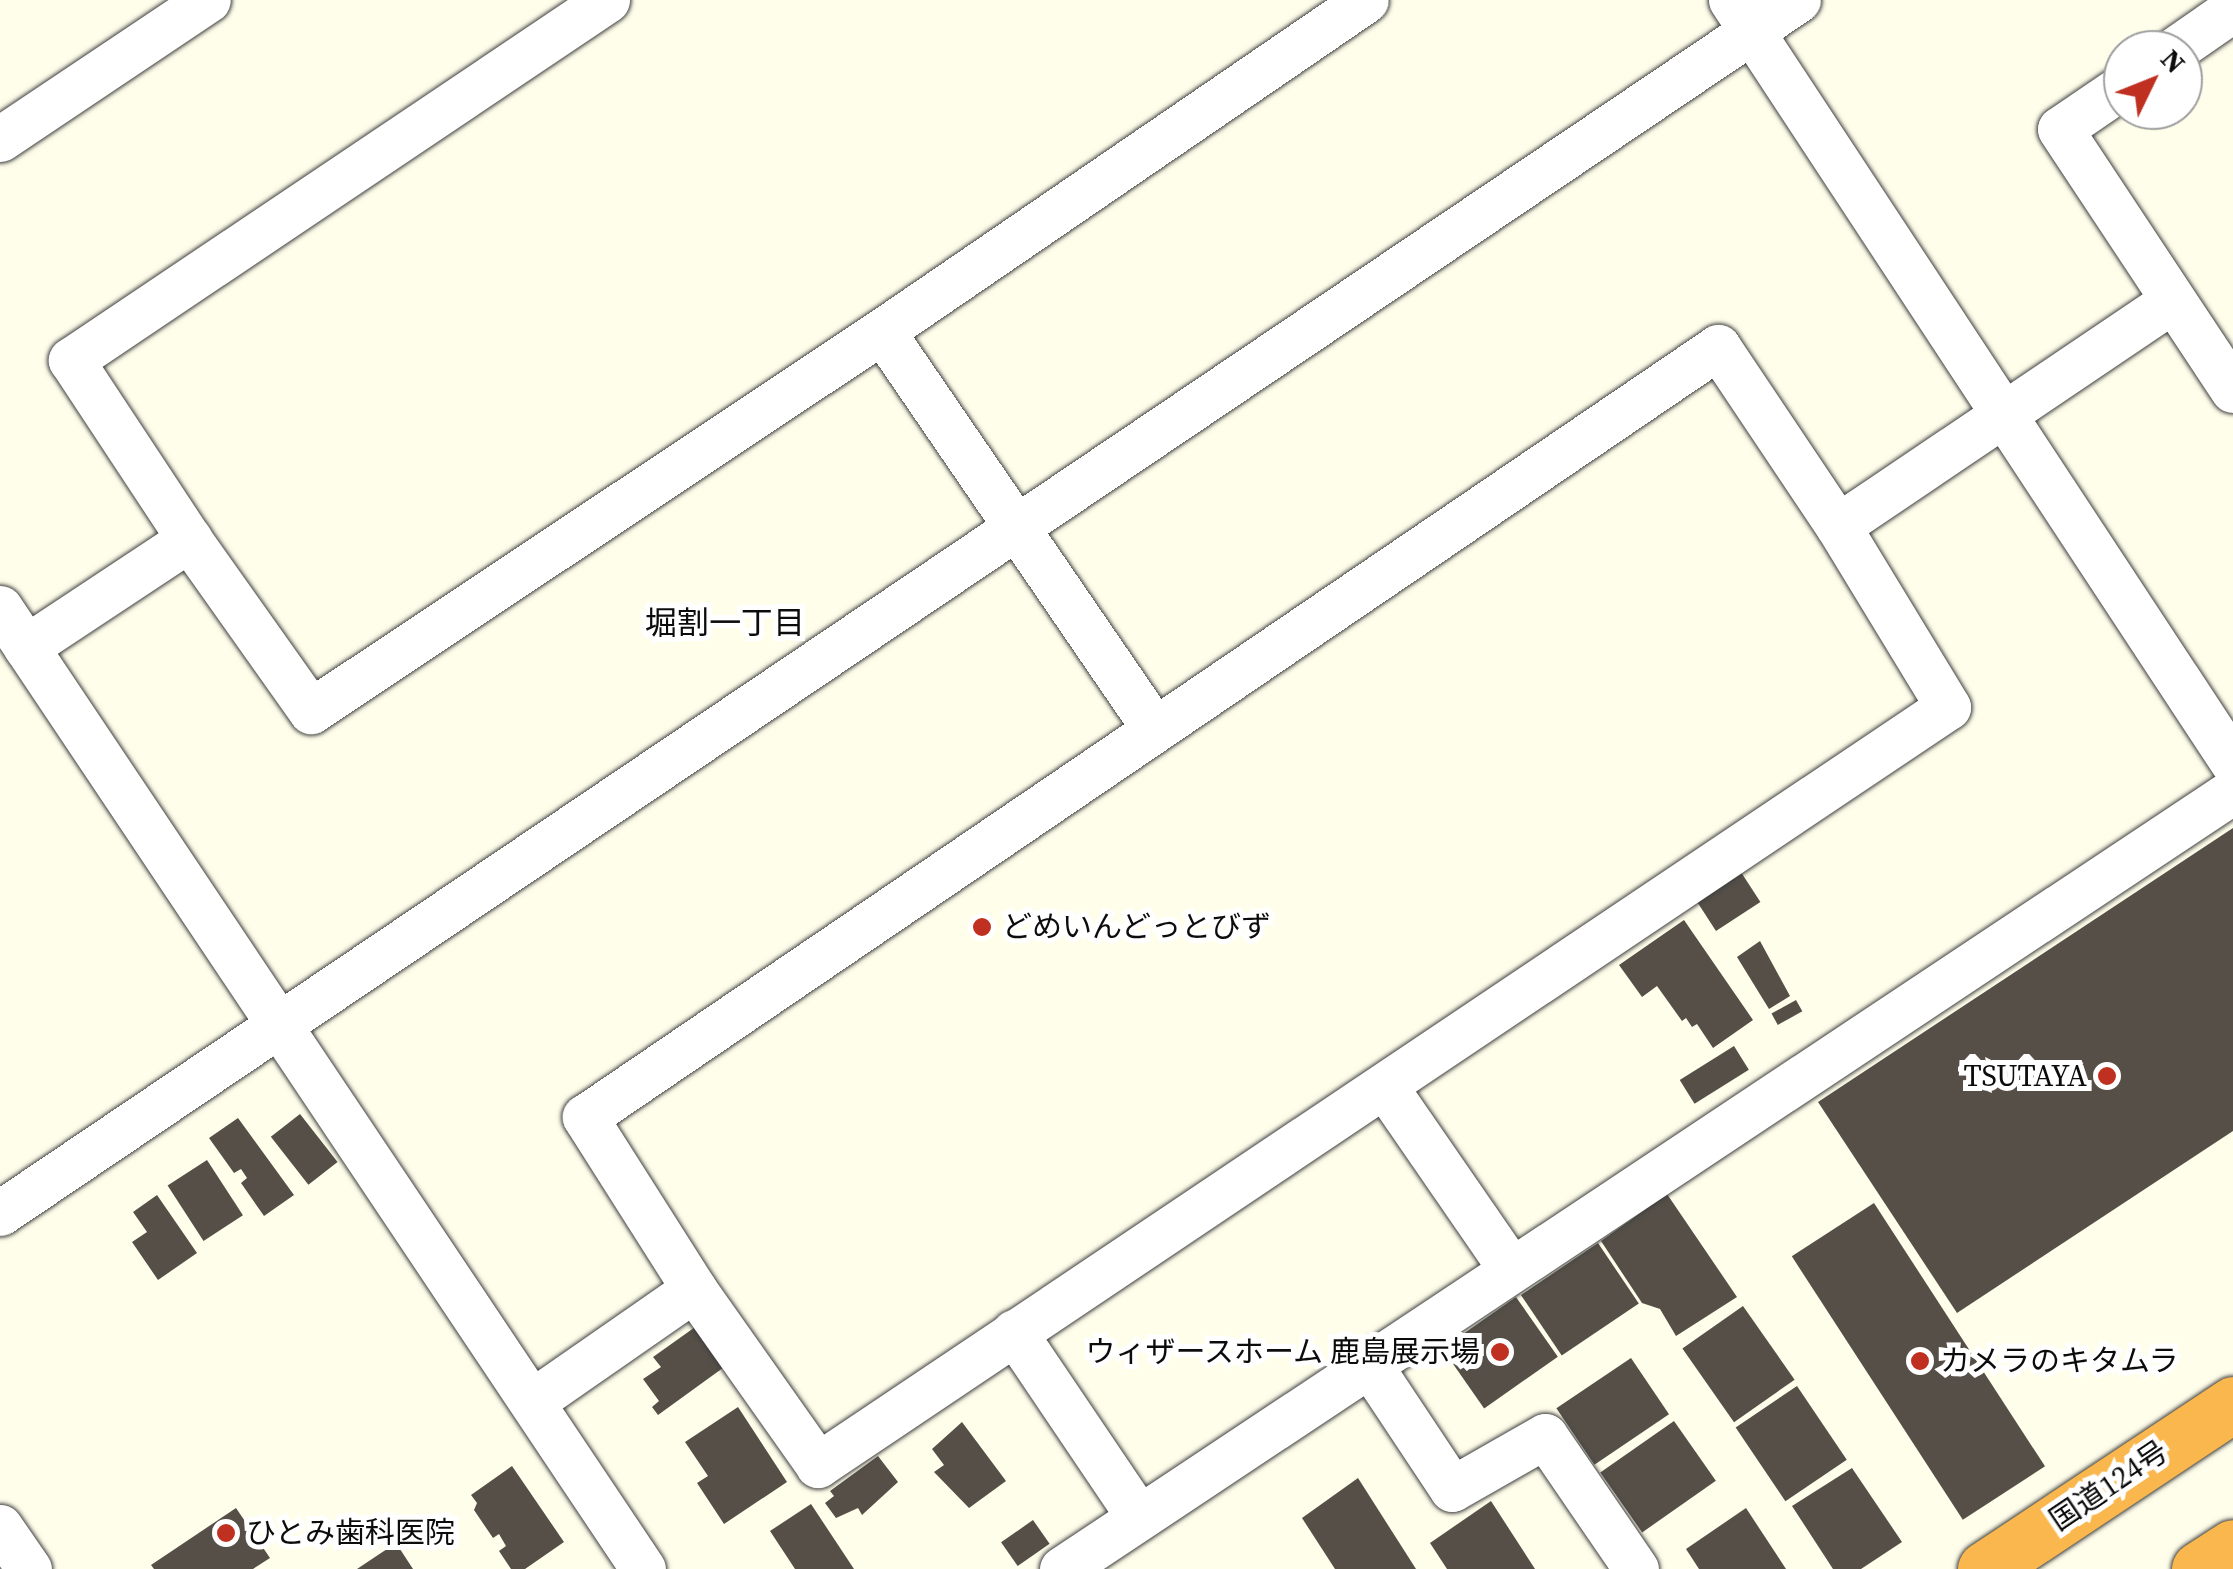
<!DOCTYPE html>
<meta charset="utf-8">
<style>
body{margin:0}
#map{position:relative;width:2233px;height:1569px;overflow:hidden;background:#fffeeb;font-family:"Source Serif 4","Noto Sans JP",serif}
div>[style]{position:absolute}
.building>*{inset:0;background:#554f48;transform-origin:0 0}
.roads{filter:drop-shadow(0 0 2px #3f3f3f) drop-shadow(0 0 2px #3f3f3f)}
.minor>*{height:45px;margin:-22.5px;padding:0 22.5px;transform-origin:22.5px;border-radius:22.5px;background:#fff}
.highway>*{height:55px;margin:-27.5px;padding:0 27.5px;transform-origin:27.5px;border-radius:27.5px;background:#fab74e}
.dots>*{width:28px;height:28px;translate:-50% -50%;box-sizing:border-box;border:5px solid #fff;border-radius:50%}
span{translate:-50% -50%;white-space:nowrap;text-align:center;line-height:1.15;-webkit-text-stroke:10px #fff;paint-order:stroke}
.poi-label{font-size:30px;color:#0c0c0c}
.left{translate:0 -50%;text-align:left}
.right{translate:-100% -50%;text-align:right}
.street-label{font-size:30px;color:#0c0c0c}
.neighbourhood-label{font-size:32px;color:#0c0c0c}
.north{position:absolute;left:2103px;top:30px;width:100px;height:100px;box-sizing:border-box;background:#fff;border:2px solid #9e9e9e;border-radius:50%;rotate:47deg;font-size:28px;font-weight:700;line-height:40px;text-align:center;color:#0c0c0c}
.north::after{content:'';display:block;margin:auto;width:35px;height:45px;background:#c03020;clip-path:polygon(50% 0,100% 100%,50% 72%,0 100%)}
</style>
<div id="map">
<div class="building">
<div style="clip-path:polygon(2233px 828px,2233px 1131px,1957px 1313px,1818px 1102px)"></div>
<div style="left:1737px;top:866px;width:43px;height:53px;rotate:57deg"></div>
<div style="clip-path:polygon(1684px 920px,1753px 1020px,1713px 1048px,1697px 1024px,1692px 1027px,1686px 1018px,1682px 1021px,1657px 986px,1642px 997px,1619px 965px)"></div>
<div style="clip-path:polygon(1760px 941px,1790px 996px,1769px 1009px,1737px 957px)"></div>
<div style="left:1796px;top:1000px;width:13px;height:28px;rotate:61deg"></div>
<div style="left:1734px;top:1046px;width:28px;height:64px;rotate:58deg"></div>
<div style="left:300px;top:1114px;width:61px;height:37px;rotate:52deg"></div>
<div style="clip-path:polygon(238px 1118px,294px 1195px,264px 1216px,241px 1183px,247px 1178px,241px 1169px,234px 1173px,209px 1138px)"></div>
<div style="left:207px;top:1160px;width:66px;height:47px;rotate:57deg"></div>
<div style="clip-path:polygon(1667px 1194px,1737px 1297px,1676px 1336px,1660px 1309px,1642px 1303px,1601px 1241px)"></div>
<div style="clip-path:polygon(157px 1195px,197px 1253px,158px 1280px,132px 1242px,147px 1232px,133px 1212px)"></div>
<div style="left:1874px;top:1203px;width:314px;height:98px;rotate:57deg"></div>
<div style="left:1598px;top:1243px;width:73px;height:93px;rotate:56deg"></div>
<div style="left:1516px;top:1297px;width:73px;height:90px;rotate:55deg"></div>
<div style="left:1743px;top:1306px;width:90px;height:74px;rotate:55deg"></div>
<div style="clip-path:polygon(698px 1325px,727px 1365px,658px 1415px,652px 1407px,659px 1401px,643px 1379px,661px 1367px,653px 1357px)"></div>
<div style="left:1631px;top:1358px;width:68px;height:90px;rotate:56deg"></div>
<div style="left:1797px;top:1386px;width:89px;height:74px;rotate:56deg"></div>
<div style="clip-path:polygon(738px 1407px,787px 1482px,724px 1524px,697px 1483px,708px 1476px,685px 1442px)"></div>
<div style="left:1674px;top:1421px;width:73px;height:90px;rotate:55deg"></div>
<div style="clip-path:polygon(962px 1422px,1006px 1481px,969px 1508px,934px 1472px,944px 1465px,932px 1449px)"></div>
<div style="clip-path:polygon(878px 1456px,898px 1482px,862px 1515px,858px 1508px,836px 1518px,825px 1503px,834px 1496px,830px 1491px)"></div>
<div style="clip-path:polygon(512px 1466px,564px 1542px,525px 1569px,511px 1569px,499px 1551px,506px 1546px,499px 1534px,493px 1538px,474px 1510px,477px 1503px,471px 1495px)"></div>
<div style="clip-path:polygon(1852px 1468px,1902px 1542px,1861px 1569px,1833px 1569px,1792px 1506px)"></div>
<div style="clip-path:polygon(1358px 1478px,1416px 1569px,1335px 1569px,1302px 1518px)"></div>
<div style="clip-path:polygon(1491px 1501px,1535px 1569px,1447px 1569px,1430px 1543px)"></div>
<div style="clip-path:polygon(811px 1504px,854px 1569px,795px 1569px,770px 1531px)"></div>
<div style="clip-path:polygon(236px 1508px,270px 1558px,253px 1569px,154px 1569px,151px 1565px)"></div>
<div style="clip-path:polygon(1746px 1508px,1786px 1569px,1699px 1569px,1686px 1549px)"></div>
<div style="left:1033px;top:1520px;width:29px;height:39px;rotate:55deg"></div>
<div style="clip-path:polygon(396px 1543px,413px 1569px,357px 1569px)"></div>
</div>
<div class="roads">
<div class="minor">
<div style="left:607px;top:0;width:646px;rotate:146.11deg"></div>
<div style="left:71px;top:360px;width:214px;rotate:56.6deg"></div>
<div style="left:189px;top:539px;width:211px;rotate:54.7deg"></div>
<div style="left:311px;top:711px;width:686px;rotate:-33.64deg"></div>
<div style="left:882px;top:331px;width:586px;rotate:-34.37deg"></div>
<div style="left:1731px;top:0;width:913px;rotate:56.66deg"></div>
<div style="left:2174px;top:50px;width:72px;rotate:-34.8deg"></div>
<div style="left:2123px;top:86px;width:76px;rotate:145.7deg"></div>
<div style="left:2060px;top:129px;width:313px;rotate:56.5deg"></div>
<div style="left:0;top:139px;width:250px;rotate:-33.8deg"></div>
<div style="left:882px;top:331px;width:481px;rotate:55.6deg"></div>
<div style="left:1718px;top:347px;width:216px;rotate:56.2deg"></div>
<div style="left:1838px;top:526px;width:212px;rotate:58.7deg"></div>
<div style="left:1948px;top:707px;width:1361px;rotate:146.15deg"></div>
<div style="left:818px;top:1465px;width:215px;rotate:-125.2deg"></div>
<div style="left:694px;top:1289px;width:204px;rotate:-122.4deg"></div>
<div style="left:585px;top:1117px;width:1370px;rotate:-34.2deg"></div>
<div style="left:1838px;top:526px;width:403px;rotate:-34deg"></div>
<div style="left:0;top:608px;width:1156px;rotate:56.21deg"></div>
<div style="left:26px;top:647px;width:196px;rotate:-33.5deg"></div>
<div style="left:1386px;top:1088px;width:220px;rotate:55.4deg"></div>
<div style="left:0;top:1213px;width:2169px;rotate:-34.01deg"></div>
<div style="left:1014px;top:1332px;width:222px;rotate:56deg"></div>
<div style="left:1369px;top:1364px;width:150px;rotate:56.4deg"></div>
<div style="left:1452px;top:1489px;width:107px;rotate:-29.7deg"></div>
<div style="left:1545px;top:1436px;width:161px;rotate:55.6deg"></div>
<div style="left:533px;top:1401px;width:196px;rotate:-34.8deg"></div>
<div style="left:0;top:1527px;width:51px;rotate:55.4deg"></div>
<div style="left:1062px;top:1569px;width:1406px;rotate:-33.6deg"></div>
</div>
<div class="highway">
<div style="left:1985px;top:1569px;width:298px;rotate:-33.6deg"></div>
<div style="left:2199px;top:1569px;width:40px;rotate:-32.9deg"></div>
</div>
</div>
<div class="dots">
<div style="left:982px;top:927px;background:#c03020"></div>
<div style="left:2107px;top:1076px;background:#c03020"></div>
<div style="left:1500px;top:1352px;background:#c03020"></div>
<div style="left:1920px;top:1361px;background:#c03020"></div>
<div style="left:226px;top:1533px;background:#c03020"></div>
</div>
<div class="poi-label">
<span class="left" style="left:1002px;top:927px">どめいんどっとびず</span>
<span class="right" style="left:2087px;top:1076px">TSUTAYA</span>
<span class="right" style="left:1480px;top:1352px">ウィザースホーム 鹿島展示場</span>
<span class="left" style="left:1940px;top:1361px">カメラのキタムラ</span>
<span class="left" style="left:246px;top:1533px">ひとみ歯科医院</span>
</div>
<div class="street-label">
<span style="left:2109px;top:1486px;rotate:-34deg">国道124号</span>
</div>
<div class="neighbourhood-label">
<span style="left:725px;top:623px">堀割一丁目</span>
</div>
<div class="north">N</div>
</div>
